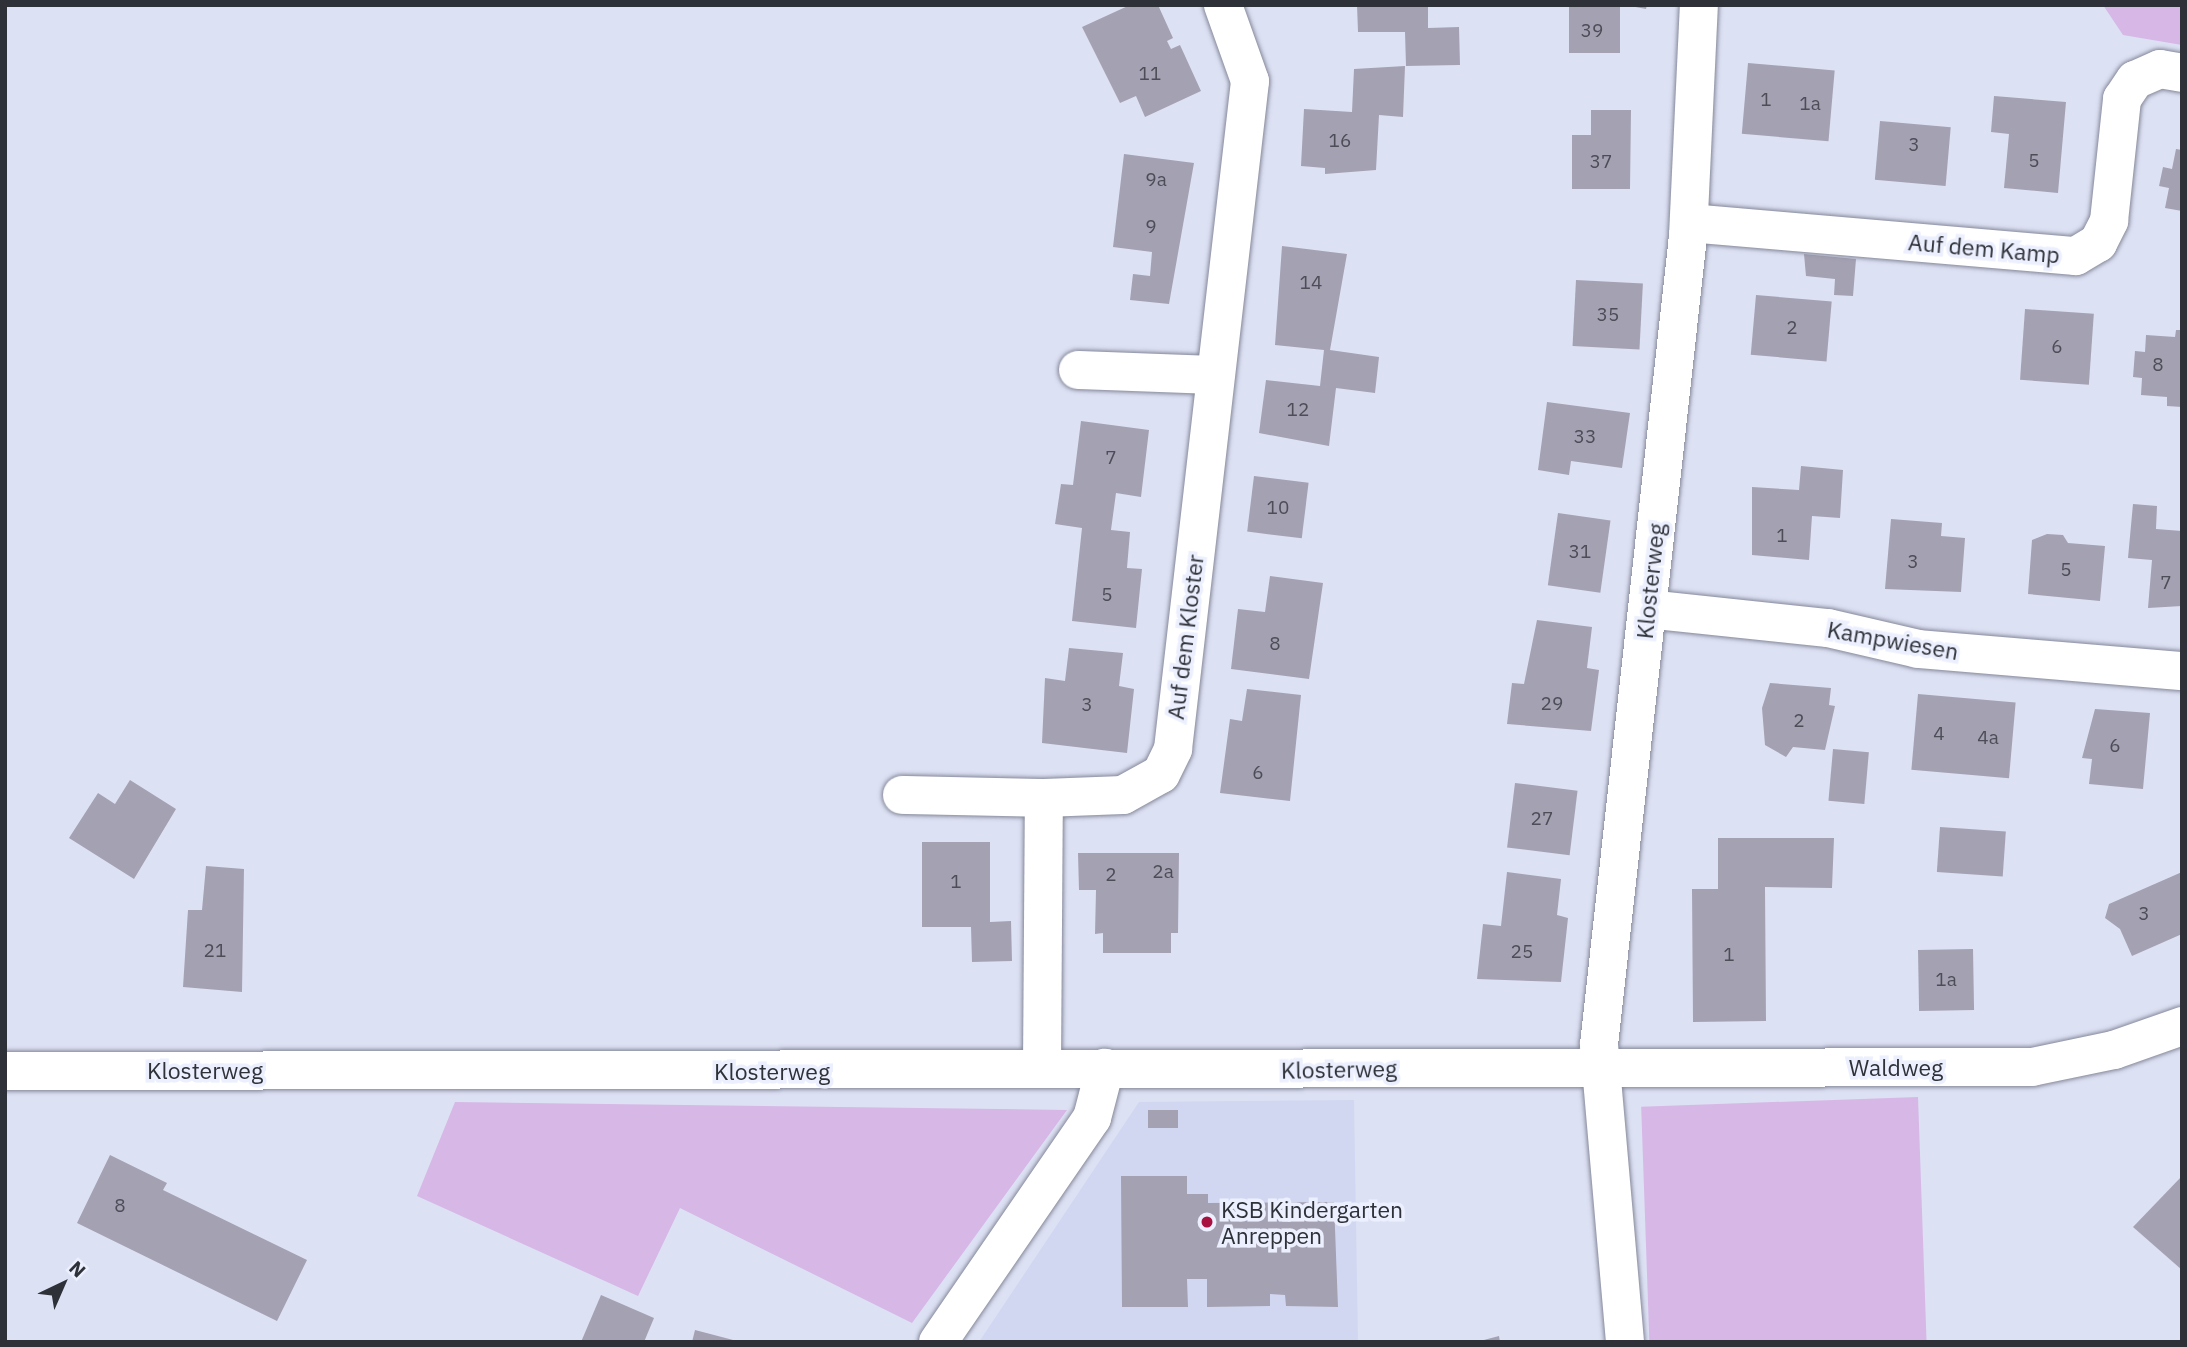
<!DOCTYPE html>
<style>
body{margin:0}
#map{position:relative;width:2187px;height:1347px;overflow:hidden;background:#dde1f4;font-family:"IBM Plex Sans",sans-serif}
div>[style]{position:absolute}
.built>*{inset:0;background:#d1d7f1}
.green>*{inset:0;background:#d6b7e6;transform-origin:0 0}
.building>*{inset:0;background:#a4a1b3;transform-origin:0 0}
.roads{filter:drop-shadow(0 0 2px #848899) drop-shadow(0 0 2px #848899)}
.minor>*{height:38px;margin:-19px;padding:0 19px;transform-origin:19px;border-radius:19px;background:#fff}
.dots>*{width:19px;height:19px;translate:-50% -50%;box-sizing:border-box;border:4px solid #ebeffe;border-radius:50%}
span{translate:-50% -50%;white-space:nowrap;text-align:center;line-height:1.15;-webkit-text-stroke:7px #ebeffe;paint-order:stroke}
.number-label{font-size:19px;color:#4c4d57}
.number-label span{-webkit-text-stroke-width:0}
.street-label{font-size:23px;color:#2f3138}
.poi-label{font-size:23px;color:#2f3138}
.left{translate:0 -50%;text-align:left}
.frame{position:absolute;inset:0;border:7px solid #2f3138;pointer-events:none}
.north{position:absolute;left:28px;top:1249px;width:70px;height:70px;-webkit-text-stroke:5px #ebeffe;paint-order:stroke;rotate:44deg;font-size:19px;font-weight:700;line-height:28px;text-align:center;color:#2f3138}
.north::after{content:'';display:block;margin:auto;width:24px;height:32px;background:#2f3138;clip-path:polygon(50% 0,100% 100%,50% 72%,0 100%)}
</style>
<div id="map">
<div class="built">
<div style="clip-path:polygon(1354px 1100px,1358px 1342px,979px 1342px,1139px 1102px)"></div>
</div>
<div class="green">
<div style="clip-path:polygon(2103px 5px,2182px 5px,2182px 45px,2123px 35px)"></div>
<div style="left:1918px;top:1097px;width:245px;height:277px;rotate:88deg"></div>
<div style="clip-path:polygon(455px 1102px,1067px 1110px,912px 1323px,680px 1208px,638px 1296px,417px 1196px)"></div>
</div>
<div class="building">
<div style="clip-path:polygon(1130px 5px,1158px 5px,1173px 38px,1167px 41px,1171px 49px,1180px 45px,1201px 91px,1145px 117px,1136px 96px,1120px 103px,1082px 27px)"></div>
<div style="clip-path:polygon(1357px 5px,1428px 5px,1428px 28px,1459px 27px,1460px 65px,1406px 66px,1405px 32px,1358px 32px)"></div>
<div style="left:1569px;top:5px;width:51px;height:48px"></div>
<div style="clip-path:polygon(1625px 5px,1647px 5px,1646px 9px)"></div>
<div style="left:1748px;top:63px;width:87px;height:71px;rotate:5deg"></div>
<div style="clip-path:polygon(1405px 66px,1403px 117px,1379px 115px,1376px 170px,1325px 174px,1325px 168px,1301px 166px,1304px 109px,1352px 112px,1354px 69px)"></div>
<div style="clip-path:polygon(1994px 96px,2066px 102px,2058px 193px,2004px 188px,2009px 134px,1991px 132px)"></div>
<div style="clip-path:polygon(1591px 110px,1631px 110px,1630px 189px,1572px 189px,1572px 135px,1591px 135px)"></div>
<div style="left:1880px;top:121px;width:71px;height:59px;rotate:5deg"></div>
<div style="clip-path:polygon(2176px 149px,2182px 150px,2182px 211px,2165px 208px,2169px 188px,2159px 186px,2163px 167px,2172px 169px)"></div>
<div style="clip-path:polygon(1124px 154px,1194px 163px,1169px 304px,1130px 300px,1133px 274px,1150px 276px,1152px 252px,1113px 247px)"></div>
<div style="clip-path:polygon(1282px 246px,1347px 254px,1330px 350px,1379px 357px,1375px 393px,1336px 388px,1329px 446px,1259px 433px,1266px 380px,1320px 386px,1324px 350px,1275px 345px)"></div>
<div style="clip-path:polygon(1804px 254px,1856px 259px,1853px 296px,1834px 295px,1835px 279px,1806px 276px)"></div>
<div style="left:1576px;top:280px;width:67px;height:66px;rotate:3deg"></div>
<div style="left:1756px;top:295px;width:76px;height:60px;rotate:5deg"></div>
<div style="left:2025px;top:309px;width:69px;height:71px;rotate:4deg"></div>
<div style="clip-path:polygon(2176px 330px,2182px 330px,2182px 407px,2167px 406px,2167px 397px,2141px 395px,2142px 378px,2133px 377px,2135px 351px,2145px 352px,2146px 335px,2175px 337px)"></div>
<div style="clip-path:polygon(1547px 402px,1630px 413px,1622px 468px,1571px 461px,1569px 475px,1538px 470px)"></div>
<div style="clip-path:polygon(1081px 421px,1149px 430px,1141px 497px,1116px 493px,1111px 530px,1130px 532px,1127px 568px,1142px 569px,1136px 628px,1072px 621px,1082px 528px,1055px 524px,1061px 484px,1073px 485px)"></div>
<div style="clip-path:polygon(1801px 466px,1843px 470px,1840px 518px,1812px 516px,1809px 560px,1752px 555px,1752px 487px,1799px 490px)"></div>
<div style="left:1254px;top:476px;width:55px;height:56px;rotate:7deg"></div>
<div style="clip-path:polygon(2133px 504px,2157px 506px,2156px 529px,2182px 531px,2182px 606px,2148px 608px,2152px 560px,2128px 558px)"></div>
<div style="left:1558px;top:513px;width:53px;height:73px;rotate:8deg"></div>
<div style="clip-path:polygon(1891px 519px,1942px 523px,1941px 536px,1965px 538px,1961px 592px,1885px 589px)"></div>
<div style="clip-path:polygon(2047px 534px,2063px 535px,2068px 543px,2105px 546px,2100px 601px,2028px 594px,2032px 540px)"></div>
<div style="clip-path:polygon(1270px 576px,1323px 583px,1309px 679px,1231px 669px,1238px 609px,1265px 612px)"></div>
<div style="clip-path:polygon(1537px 620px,1592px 627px,1587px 668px,1599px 670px,1591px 731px,1507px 724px,1512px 683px,1524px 684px)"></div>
<div style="clip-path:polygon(1069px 648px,1123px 653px,1119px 686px,1134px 689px,1127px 753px,1042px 743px,1045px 678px,1065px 681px)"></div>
<div style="clip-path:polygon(1770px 683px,1831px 688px,1829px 705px,1835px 706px,1825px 750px,1793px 747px,1786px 757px,1765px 745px,1762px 708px)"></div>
<div style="clip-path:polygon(1247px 689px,1301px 695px,1290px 801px,1220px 793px,1230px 719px,1242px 721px)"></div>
<div style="left:1918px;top:694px;width:98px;height:76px;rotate:5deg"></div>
<div style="clip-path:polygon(2095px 709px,2150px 713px,2143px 789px,2089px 784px,2092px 759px,2082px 758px)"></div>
<div style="left:1833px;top:749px;width:36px;height:52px;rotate:5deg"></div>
<div style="clip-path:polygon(130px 780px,176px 809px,134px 879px,69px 838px,98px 793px,115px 804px)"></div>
<div style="left:1515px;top:783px;width:63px;height:65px;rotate:7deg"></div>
<div style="left:1940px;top:827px;width:66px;height:45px;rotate:4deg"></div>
<div style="clip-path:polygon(1718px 838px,1834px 838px,1832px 888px,1765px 887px,1766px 1021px,1693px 1022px,1692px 889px,1718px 889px)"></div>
<div style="clip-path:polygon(922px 842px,990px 842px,990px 922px,1011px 921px,1012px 961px,972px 962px,971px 927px,922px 927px)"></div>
<div style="clip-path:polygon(1078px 853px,1179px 853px,1178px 933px,1171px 933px,1171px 953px,1103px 953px,1103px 933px,1095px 934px,1096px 890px,1079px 890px)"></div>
<div style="clip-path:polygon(206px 866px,244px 869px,242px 992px,183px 987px,188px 910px,202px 910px)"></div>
<div style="clip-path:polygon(1507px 872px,1561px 879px,1557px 915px,1568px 918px,1561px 982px,1477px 979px,1483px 924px,1501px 926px)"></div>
<div style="clip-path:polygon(2182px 872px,2182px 934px,2132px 956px,2120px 929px,2105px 918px,2109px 904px)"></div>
<div style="left:1973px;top:949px;width:61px;height:55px;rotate:89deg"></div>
<div style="left:1178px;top:1110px;width:18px;height:30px;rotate:90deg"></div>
<div style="clip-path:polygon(110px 1155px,167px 1183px,163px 1190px,307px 1260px,277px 1321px,77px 1223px)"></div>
<div style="clip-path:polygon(1121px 1176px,1187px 1176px,1187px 1194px,1208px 1194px,1208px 1203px,1334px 1202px,1338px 1307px,1286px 1306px,1285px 1295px,1270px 1294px,1270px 1306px,1207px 1307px,1207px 1279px,1187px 1279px,1188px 1307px,1122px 1307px)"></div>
<div style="clip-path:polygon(2182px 1176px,2182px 1270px,2133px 1227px)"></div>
<div style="clip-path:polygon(601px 1295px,654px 1318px,644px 1342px,581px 1342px)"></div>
<div style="clip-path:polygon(695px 1330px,737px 1341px,736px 1342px,692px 1342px)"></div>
<div style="clip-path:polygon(1499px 1336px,1500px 1342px,1480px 1342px,1480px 1341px)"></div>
</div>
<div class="roads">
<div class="minor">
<div style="left:1689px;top:223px;width:388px;rotate:4.9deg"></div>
<div style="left:2076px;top:256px;width:26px;rotate:-31deg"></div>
<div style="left:2098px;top:243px;width:25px;rotate:-63deg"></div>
<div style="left:2109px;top:221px;width:123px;rotate:-83.9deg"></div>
<div style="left:2122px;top:99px;width:23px;rotate:-56deg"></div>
<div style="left:2135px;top:80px;width:27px;rotate:-24deg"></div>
<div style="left:2160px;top:69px;width:22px;rotate:10deg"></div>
<div style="left:1078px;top:370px;width:137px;rotate:2.1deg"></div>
<div style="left:1647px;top:609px;width:182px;rotate:6deg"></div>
<div style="left:1828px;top:628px;width:92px;rotate:13.1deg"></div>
<div style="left:1918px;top:649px;width:265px;rotate:4.8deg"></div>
<div style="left:902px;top:795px;width:142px;rotate:1.2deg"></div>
<div style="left:1042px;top:1067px;width:269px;rotate:-89.6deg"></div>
<div style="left:1044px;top:798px;width:79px;rotate:-2.2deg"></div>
<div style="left:1123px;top:795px;width:43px;rotate:-28.9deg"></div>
<div style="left:1161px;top:774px;width:28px;rotate:-64deg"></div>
<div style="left:1173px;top:749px;width:672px;rotate:-83.42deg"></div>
<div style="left:1250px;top:81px;width:81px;rotate:-109.6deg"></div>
<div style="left:5px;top:1071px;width:2027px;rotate:-0.11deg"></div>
<div style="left:2032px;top:1067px;width:84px;rotate:-11.7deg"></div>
<div style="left:2114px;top:1050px;width:72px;rotate:-19.4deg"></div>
<div style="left:938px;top:1342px;width:272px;rotate:-55.5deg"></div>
<div style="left:1092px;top:1118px;width:52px;rotate:-75.4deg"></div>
<div style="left:1625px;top:1342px;width:298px;rotate:-95deg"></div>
<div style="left:1599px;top:1045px;width:814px;rotate:-83.72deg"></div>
<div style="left:1688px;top:236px;width:231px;rotate:-87.3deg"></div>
</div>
</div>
<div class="dots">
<div style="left:1207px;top:1222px;background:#a8103f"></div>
</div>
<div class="number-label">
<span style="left:1592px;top:31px">39</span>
<span style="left:1150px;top:74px">11</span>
<span style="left:1766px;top:100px">1</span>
<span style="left:1810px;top:104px">1a</span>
<span style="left:1340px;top:141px">16</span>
<span style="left:1914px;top:145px">3</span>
<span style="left:2034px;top:161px">5</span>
<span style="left:1601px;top:162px">37</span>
<span style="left:1156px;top:180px">9a</span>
<span style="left:1151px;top:227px">9</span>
<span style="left:1311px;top:283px">14</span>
<span style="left:1608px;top:315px">35</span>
<span style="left:1792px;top:328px">2</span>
<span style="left:2057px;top:347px">6</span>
<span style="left:2158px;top:365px">8</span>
<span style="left:1298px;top:410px">12</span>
<span style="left:1585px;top:437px">33</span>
<span style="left:1111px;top:458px">7</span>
<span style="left:1278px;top:508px">10</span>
<span style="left:1782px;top:536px">1</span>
<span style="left:1580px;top:552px">31</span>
<span style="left:1913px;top:562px">3</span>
<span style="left:2066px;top:570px">5</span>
<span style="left:2166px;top:583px">7</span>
<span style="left:1107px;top:595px">5</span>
<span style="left:1275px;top:644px">8</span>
<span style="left:1552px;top:704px">29</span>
<span style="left:1087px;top:705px">3</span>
<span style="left:1799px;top:721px">2</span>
<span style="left:1939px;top:734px">4</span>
<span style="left:1988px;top:738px">4a</span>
<span style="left:2115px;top:746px">6</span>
<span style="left:1258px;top:773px">6</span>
<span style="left:1542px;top:819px">27</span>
<span style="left:1163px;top:872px">2a</span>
<span style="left:1111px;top:875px">2</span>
<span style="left:956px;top:882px">1</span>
<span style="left:2144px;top:914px">3</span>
<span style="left:215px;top:951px">21</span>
<span style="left:1522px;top:952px">25</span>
<span style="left:1729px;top:955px">1</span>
<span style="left:1946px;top:980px">1a</span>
<span style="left:120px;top:1206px">8</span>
</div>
<div class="street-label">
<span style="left:1984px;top:248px;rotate:5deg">Auf dem Kamp</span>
<span style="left:1650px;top:581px;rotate:-84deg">Klosterweg</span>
<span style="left:1185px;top:637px;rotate:-83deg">Auf dem Kloster</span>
<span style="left:1893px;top:640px;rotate:10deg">Kampwiesen</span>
<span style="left:1896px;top:1067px">Waldweg</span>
<span style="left:1339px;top:1069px;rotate:-1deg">Klosterweg</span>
<span style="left:205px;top:1070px">Klosterweg</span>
<span style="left:772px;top:1071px">Klosterweg</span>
</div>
<div class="poi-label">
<span class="left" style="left:1221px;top:1222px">KSB Kindergarten<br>Anreppen</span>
</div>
<div class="frame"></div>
<div class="north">N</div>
</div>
